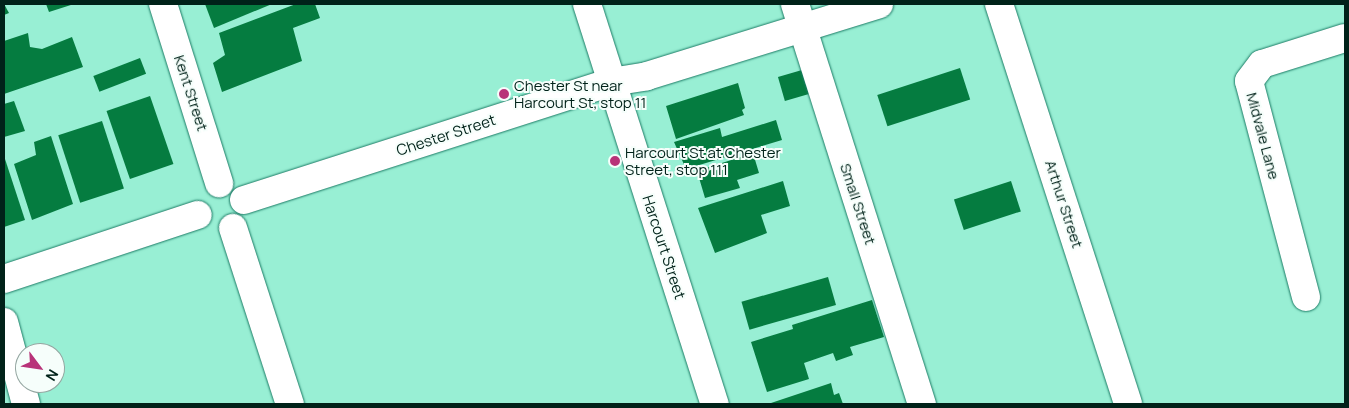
<!DOCTYPE html>
<html>
<head>
<meta charset="utf-8">
<style>
	body { margin:0 }
	#map { position:relative; width:1349px; height:408px; overflow:hidden; background:#98efd4; font-family:Manrope,sans-serif }
	div>[style] { position:absolute }
	.building>* { inset:0; background:#057c40; transform-origin:0 0 }
	.roads { filter:drop-shadow(0 0 1px #1c7b65) drop-shadow(0 0 1px #1c7b65) }
	.minor>* { height:28px; margin:-14px; padding:0 14px; transform-origin:14px; border-radius:14px; background:#fff }
	.dots>* { width:14px; height:14px; translate:-50% -50%; box-sizing:border-box; border:2px solid #f6fefb; border-radius:50% }
	span { translate:-50% -50%; white-space:nowrap; text-align:center; line-height:1.15; -webkit-text-stroke:4px #f6fefb; paint-order:stroke }
	.poi-label { font-size:15px; color:#002219 }
	.left { translate:0 -50%; text-align:left }
	.street-label { font-size:15px; color:#002219 }
	.frame { position:absolute; inset:0; border:5px solid #002219; pointer-events:none }
	.north { position:absolute; left:15px; top:343px; width:50px; height:50px; box-sizing:border-box; background:#f6fefb; border:1px solid #94a6a1; border-radius:50%; rotate:121deg; font-size:14px; font-weight:700; line-height:20px; text-align:center; color:#002219 }
	.north::after { content:''; display:block; margin:auto; width:18px; height:22px; background:#b83379; clip-path:polygon(50% 0,100% 100%,50% 72%,0 100%) }
</style>
</head>
<body>
<div id="map">
	<div class="building">
		<i style="clip-path:polygon(4px 4px,9px 13px,4px 15px)"></i>
		<i style="clip-path:polygon(46px 4px,74px 4px,49px 12px)"></i>
		<i style="clip-path:polygon(205px 4px,272px 4px,214px 28px)"></i>
		<i style="clip-path:polygon(296px 4px,315px 4px,320px 18px,293px 28px,302px 61px,222px 92px,213px 63px,225px 55px,219px 33px)"></i>
		<i style="clip-path:polygon(28px 33px,30px 47px,42px 49px,72px 37px,83px 67px,4px 94px,4px 41px)"></i>
		<i style="left:140px;top:58px;width:17px;height:50px;rotate:69deg"></i>
		<i style="left:960px;top:68px;width:33px;height:87px;rotate:72deg"></i>
		<i style="left:802px;top:70px;width:25px;height:25px;rotate:74deg"></i>
		<i style="clip-path:polygon(738px 83px,745px 108px,742px 110px,744px 115px,676px 139px,666px 106px)"></i>
		<i style="left:150px;top:96px;width:72px;height:46px;rotate:71deg"></i>
		<i style="clip-path:polygon(14px 101px,25px 131px,4px 137px,4px 104px)"></i>
		<i style="clip-path:polygon(776px 120px,782px 140px,686px 169px,674px 142px,720px 128px,722px 137px)"></i>
		<i style="left:102px;top:121px;width:71px;height:46px;rotate:72deg"></i>
		<i style="clip-path:polygon(51px 136px,73px 204px,32px 220px,14px 164px,36px 155px,34px 142px)"></i>
		<i style="clip-path:polygon(753px 153px,759px 173px,737px 180px,740px 188px,705px 198px,697px 171px)"></i>
		<i style="clip-path:polygon(4px 156px,25px 220px,4px 227px)"></i>
		<i style="clip-path:polygon(783px 181px,790px 206px,761px 215px,767px 233px,715px 253px,698px 208px)"></i>
		<i style="left:1011px;top:181px;width:32px;height:60px;rotate:72deg"></i>
		<i style="left:828px;top:277px;width:29px;height:90px;rotate:74deg"></i>
		<i style="clip-path:polygon(872px 300px,884px 337px,850px 347px,853px 355px,836px 361px,833px 353px,804px 363px,809px 379px,767px 392px,751px 342px,793px 329px,792px 325px)"></i>
		<i style="clip-path:polygon(831px 383px,834px 395px,839px 393px,843px 404px,768px 404px)"></i>
	</div>
	<div class="roads">
		<div class="minor">
			<i style="left:163px;top:4px;width:188px;rotate:72.6deg"></i>
			<i style="left:587px;top:4px;width:420px;rotate:72.3deg"></i>
			<i style="left:795px;top:4px;width:420px;rotate:72.4deg"></i>
			<i style="left:999px;top:4px;width:420px;rotate:72.1deg"></i>
			<i style="left:244px;top:200px;width:386px;rotate:-17.8deg"></i>
			<i style="left:611px;top:82px;width:36px;rotate:-9deg"></i>
			<i style="left:647px;top:76px;width:243px;rotate:-17.2deg"></i>
			<i style="left:233px;top:228px;width:185px;rotate:72.1deg"></i>
			<i style="left:4px;top:279px;width:204px;rotate:-18.3deg"></i>
			<i style="left:1306px;top:297px;width:223px;rotate:-104.8deg"></i>
			<i style="left:1249px;top:81px;width:21px;rotate:-53deg"></i>
			<i style="left:1262px;top:64px;width:87px;rotate:-17.4deg"></i>
			<i style="left:4px;top:322px;width:85px;rotate:75deg"></i>
		</div>
	</div>
	<div class="dots">
		<i style="left:504px;top:94px;background:#b83379"></i>
		<i style="left:615px;top:161px;background:#b83379"></i>
	</div>
	<div class="poi-label">
		<span class="left" style="left:514px;top:94px">Chester St near<br>Harcourt St, stop 11</span>
		<span class="left" style="left:625px;top:161px">Harcourt St at Chester<br>Street, stop 111</span>
	</div>
	<div class="street-label">
		<span style="left:191px;top:93px;rotate:72deg">Kent Street</span>
		<span style="left:446px;top:135px;rotate:-18deg">Chester Street</span>
		<span style="left:1263px;top:136px;rotate:75deg">Midvale Lane</span>
		<span style="left:858px;top:204px;rotate:72deg">Small Street</span>
		<span style="left:1064px;top:204px;rotate:72deg">Arthur Street</span>
		<span style="left:664px;top:247px;rotate:72deg">Harcourt Street</span>
	</div>
	<div class="frame"></div>
	<div class="north">N</div>
</div>
</body>
</html>
